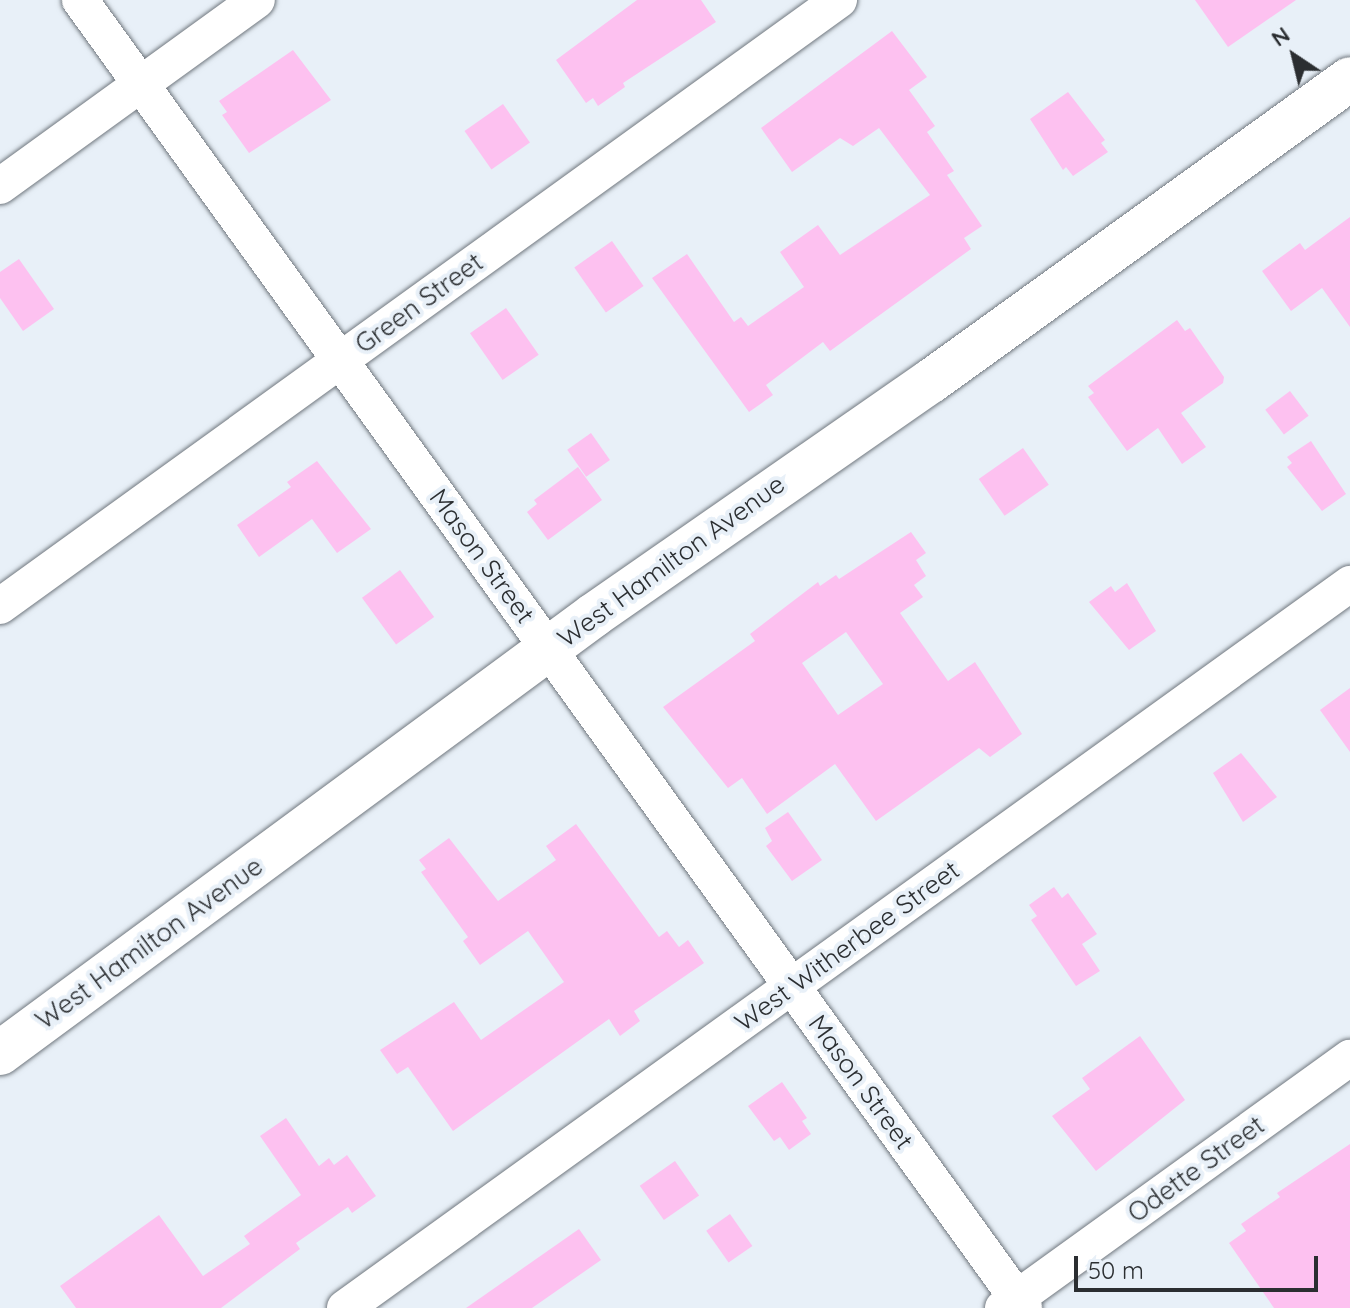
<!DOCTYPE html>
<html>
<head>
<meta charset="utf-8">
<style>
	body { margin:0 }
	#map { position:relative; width:1350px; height:1308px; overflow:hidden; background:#e8f0f8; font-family:Quicksand,sans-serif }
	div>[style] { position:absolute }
	.building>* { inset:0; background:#fdc1f0; transform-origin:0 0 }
	.roads { filter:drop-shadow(0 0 2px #71787f) drop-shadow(0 0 2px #71787f) }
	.minor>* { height:36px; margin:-18px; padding:0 18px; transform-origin:18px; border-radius:18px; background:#fff }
	.tertiary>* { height:44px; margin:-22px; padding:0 22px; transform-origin:22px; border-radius:22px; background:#fff }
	span { translate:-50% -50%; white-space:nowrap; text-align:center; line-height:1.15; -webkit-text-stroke:8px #e8f0f8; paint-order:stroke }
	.street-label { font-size:26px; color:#2b2e31 }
	.north { position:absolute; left:1254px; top:16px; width:80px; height:80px; -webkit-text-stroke:6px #e8f0f8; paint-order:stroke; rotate:325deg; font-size:22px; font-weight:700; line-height:32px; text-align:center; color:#2b2e31 }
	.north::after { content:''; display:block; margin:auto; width:28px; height:36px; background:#2b2e31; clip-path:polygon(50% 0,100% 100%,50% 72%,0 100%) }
	.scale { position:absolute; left:1074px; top:1256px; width:244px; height:36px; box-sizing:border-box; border:4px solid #2b2e31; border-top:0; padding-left:10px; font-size:24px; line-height:28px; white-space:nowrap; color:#2b2e31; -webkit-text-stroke:6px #e8f0f8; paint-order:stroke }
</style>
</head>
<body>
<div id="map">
	<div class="building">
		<i style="clip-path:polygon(637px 0,701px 0,716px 22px,623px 83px,625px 87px,598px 106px,593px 98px,586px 103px,556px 60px)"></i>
		<i style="clip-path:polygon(1195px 0,1296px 0,1228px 47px)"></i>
		<i style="clip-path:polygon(892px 31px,927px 77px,909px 90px,935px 126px,927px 132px,954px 171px,947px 175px,982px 226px,964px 238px,971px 249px,830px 351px,823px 342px,766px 385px,773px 395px,749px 412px,652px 278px,687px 254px,734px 322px,741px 317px,748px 326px,804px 287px,780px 252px,818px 225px,840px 255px,930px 195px,879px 128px,853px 146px,840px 138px,792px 172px,761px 128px)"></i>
		<i style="clip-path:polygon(293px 50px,331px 100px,249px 153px,222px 115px,227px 112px,219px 101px)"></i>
		<i style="clip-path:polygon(1068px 92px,1105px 140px,1101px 143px,1108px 152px,1073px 176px,1066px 167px,1063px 170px,1030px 119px)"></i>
		<i style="left:503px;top:104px;width:47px;height:47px;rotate:55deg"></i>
		<i style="clip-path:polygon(1350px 217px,1350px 327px,1322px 288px,1291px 311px,1262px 271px,1300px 243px,1305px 250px)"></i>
		<i style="left:612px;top:241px;width:55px;height:46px;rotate:55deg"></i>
		<i style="clip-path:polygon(19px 259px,54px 309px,23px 331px,0 298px,0 272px)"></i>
		<i style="left:506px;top:308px;width:57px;height:44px;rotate:55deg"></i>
		<i style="clip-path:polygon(1177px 320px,1185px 331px,1190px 328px,1224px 377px,1223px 383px,1181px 413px,1206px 447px,1182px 464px,1158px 428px,1127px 451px,1088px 397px,1094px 393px,1088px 386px)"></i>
		<i style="left:1290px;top:391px;width:31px;height:31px;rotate:53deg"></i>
		<i style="left:591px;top:433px;width:33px;height:29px;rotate:55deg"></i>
		<i style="clip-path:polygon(1311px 441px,1346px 494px,1322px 511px,1287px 467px,1292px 463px,1287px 457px)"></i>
		<i style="left:1023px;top:448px;width:45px;height:54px;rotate:55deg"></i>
		<i style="clip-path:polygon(317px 461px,371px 529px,337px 553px,312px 519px,259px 557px,237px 525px,291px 487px,287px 482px)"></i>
		<i style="clip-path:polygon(578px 467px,602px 500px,548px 540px,527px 512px,537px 504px,534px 500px)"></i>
		<i style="clip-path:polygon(evenodd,911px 532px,926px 553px,916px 560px,926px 576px,914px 585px,923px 597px,900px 613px,948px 681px,975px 662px,1022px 734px,990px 757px,979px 748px,876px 821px,835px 764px,767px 814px,742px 778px,728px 788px,663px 707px,755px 641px,750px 634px,818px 582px,820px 586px,836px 575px,839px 579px,911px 532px,846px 632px,883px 684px,838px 715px,802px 663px,846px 632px)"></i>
		<i style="left:400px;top:570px;width:58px;height:47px;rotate:54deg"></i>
		<i style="clip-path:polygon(1127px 583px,1156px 631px,1129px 650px,1089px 602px,1111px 586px,1115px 592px)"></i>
		<i style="clip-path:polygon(1350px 688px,1350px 752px,1320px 710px)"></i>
		<i style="clip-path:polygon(1241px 753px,1277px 797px,1243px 822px,1213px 773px)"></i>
		<i style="clip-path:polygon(788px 812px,822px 860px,792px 881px,766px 846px,772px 841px,765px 828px)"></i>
		<i style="clip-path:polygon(576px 824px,659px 937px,667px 931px,679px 947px,688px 940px,704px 963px,634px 1011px,640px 1021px,620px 1036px,609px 1019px,453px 1131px,408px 1067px,397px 1074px,380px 1050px,454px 1002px,481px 1040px,564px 982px,528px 931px,480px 965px,463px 941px,468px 937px,421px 872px,426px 869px,419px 860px,449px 838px,498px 901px,556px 860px,546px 846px)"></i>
		<i style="clip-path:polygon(1054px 887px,1062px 898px,1068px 893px,1097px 934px,1082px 944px,1100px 971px,1076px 986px,1031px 920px,1037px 916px,1029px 905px)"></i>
		<i style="clip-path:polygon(1140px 1036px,1185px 1100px,1096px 1171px,1052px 1116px,1090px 1089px,1082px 1078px)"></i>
		<i style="clip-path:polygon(782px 1082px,807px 1118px,802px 1121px,811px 1134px,789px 1150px,780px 1137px,774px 1141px,748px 1106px)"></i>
		<i style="clip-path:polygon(286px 1118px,319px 1166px,329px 1158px,334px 1165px,347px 1155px,376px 1196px,352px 1213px,348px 1207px,296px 1243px,300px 1249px,221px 1308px,76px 1308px,60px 1286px,159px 1215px,203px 1276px,250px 1244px,244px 1236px,301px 1195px,260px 1136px)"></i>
		<i style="clip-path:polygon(1350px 1144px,1350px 1308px,1274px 1308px,1229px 1243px,1246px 1231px,1241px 1224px,1280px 1197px,1277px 1193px)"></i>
		<i style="left:675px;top:1161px;width:42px;height:43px;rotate:55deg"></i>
		<i style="left:730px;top:1214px;width:39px;height:29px;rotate:55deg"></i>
		<i style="clip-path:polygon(579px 1229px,601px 1260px,532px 1308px,466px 1308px)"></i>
	</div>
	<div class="roads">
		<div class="minor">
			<i style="left:80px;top:0;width:1613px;rotate:54.18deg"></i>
			<i style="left:0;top:186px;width:317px;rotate:-35.9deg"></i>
			<i style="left:0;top:606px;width:1035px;rotate:-35.84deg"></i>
			<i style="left:345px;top:1308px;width:1239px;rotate:-35.77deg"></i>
			<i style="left:1003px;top:1308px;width:428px;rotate:-35.8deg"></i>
		</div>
		<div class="tertiary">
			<i style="left:0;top:1053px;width:738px;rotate:-36.4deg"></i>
			<i style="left:594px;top:615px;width:410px;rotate:-34.8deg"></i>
			<i style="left:931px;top:381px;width:516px;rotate:-35.78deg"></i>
		</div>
	</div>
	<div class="street-label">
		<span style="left:419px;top:303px;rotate:-36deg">Green Street</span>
		<span style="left:482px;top:556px;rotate:54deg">Mason Street</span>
		<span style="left:671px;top:561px;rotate:-36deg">West Hamilton Avenue</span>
		<span style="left:149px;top:943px;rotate:-36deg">West Hamilton Avenue</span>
		<span style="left:847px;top:946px;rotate:-36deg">West Witherbee Street</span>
		<span style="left:861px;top:1082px;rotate:54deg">Mason Street</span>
		<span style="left:1196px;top:1169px;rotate:-36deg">Odette Street</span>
	</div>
	<div class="north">N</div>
	<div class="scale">50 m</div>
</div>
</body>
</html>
